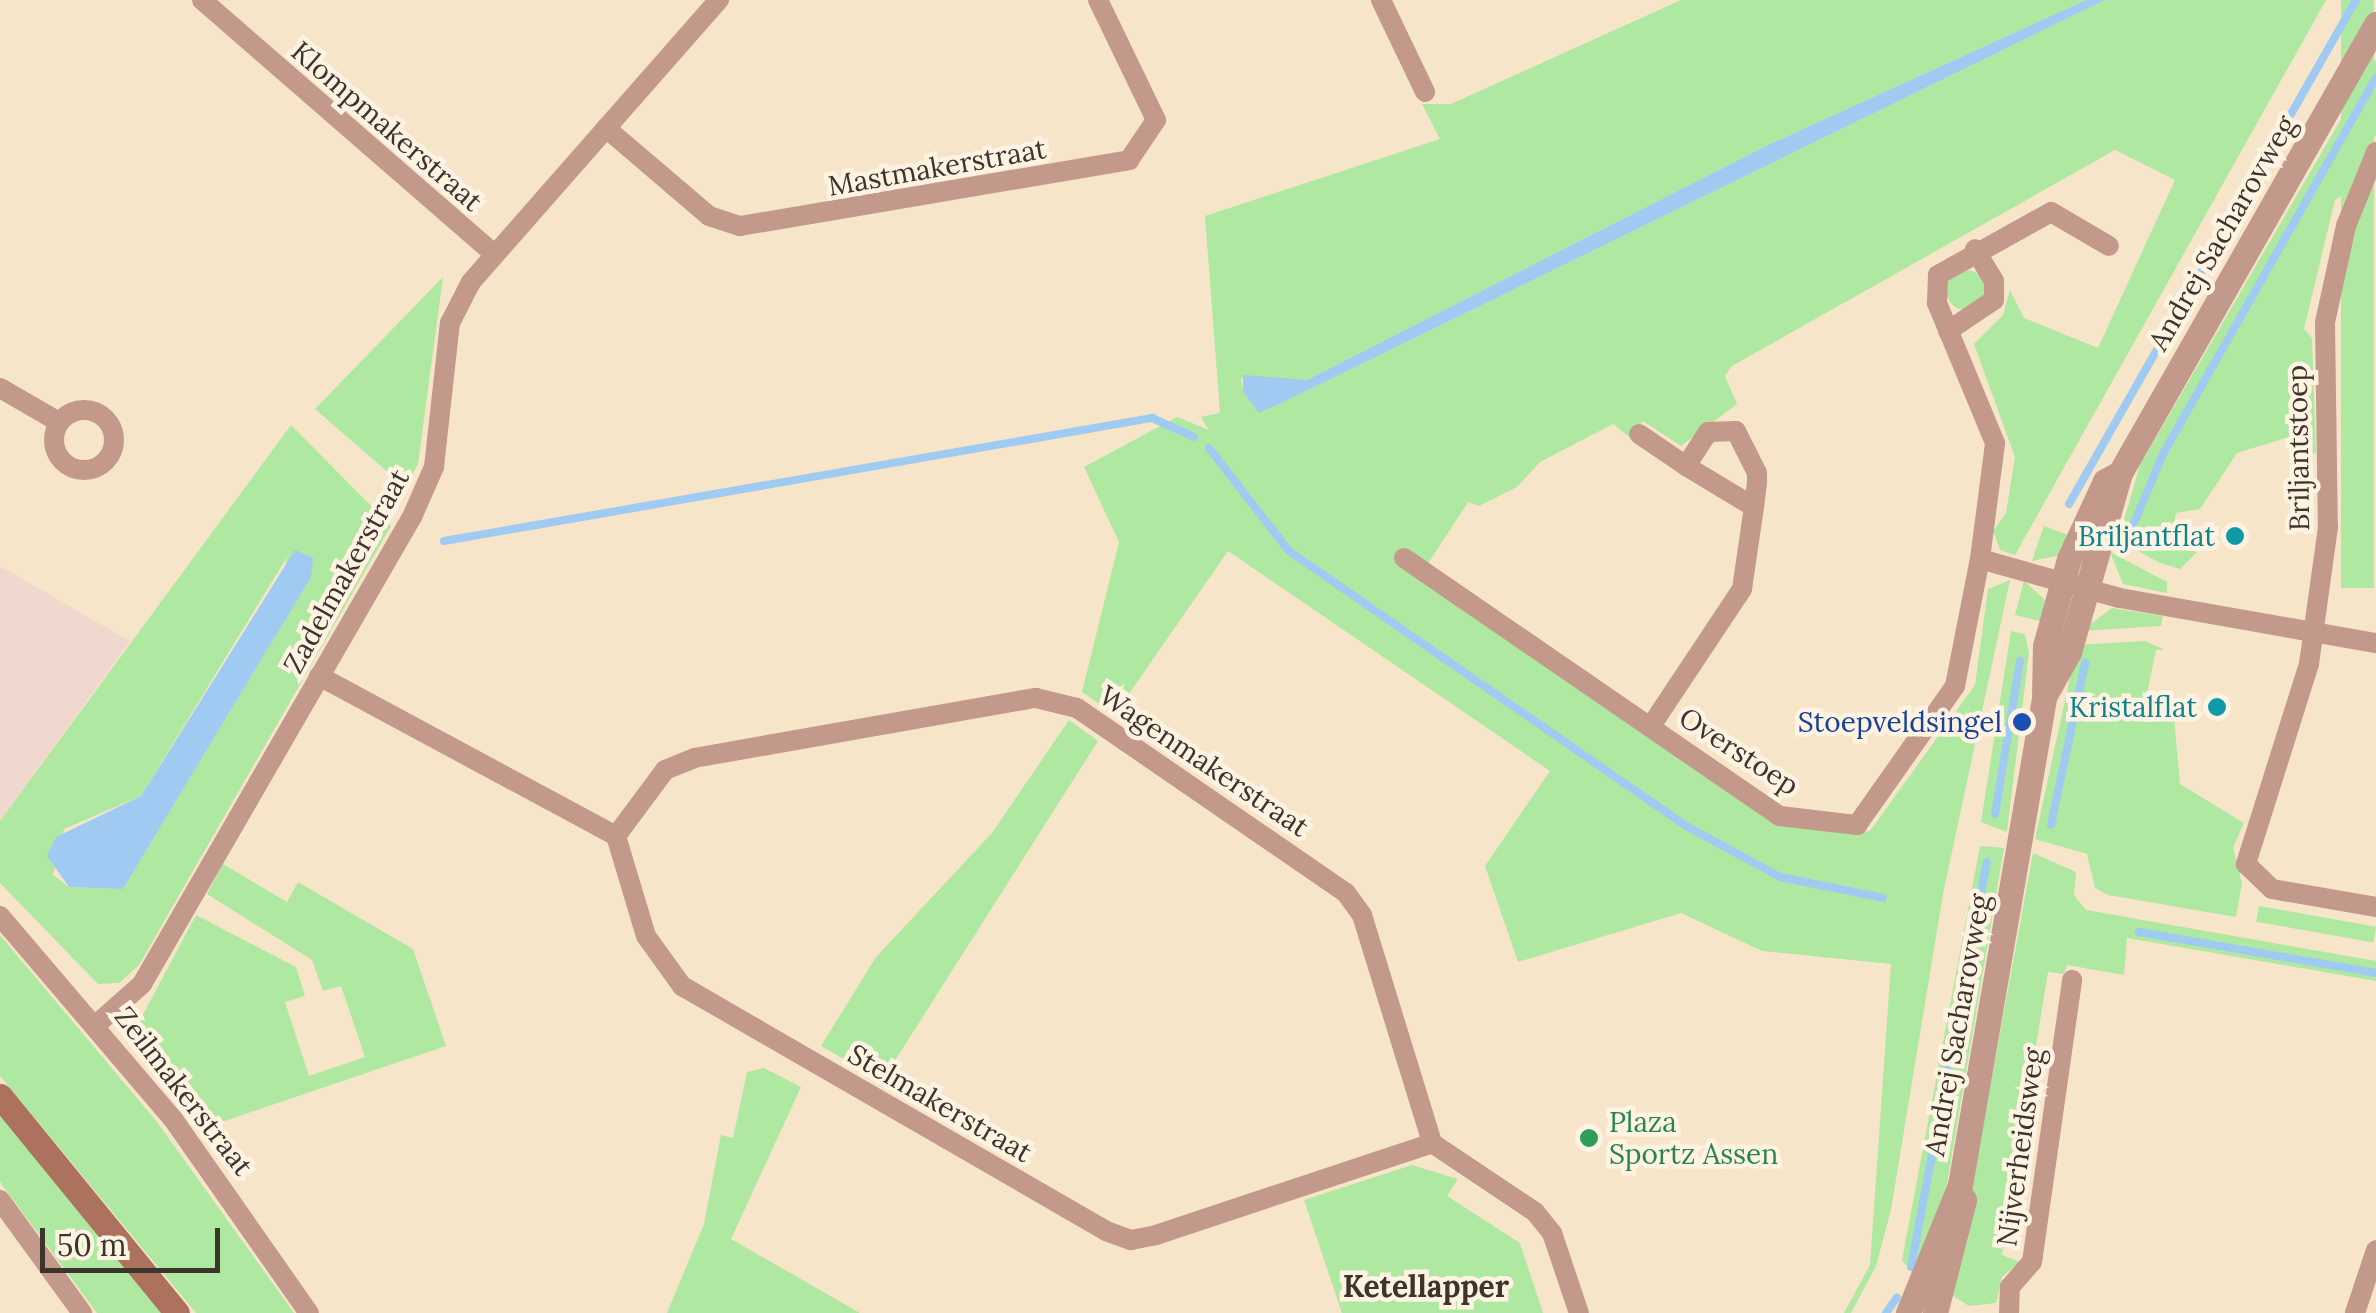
<!DOCTYPE html>
<html>
<head>
<meta charset="utf-8">
<style>
	body { margin:0 }
	#map { position:relative; width:2376px; height:1313px; overflow:hidden; background:#f7e5ca; font-family:Lora,serif }
	div>[style] { position:absolute }
	.commercial>* { inset:0; background:#f0d8cf }
	.green>* { inset:0; background:#afe8a1; transform-origin:0 0 }
	.round { border-radius:50% }
	.water>* { inset:0; background:#9fcaf1 }
	.stream>* { height:8px; margin:-4px; padding:0 4px; transform-origin:4px; border-radius:4px; background:#9fcaf1 }
	.minor>* { height:20px; margin:-10px; padding:0 10px; transform-origin:10px; border-radius:10px; background:#c2998a }
	.minor>.ring { margin:-10px; padding:0; box-sizing:content-box; background:none; border:20px solid #c2998a; border-radius:50% }
	.tertiary>* { height:25px; margin:-12.5px; padding:0 12.5px; transform-origin:12.5px; border-radius:12.5px; background:#c2998a }
	.secondary>* { height:25px; margin:-12.5px; padding:0 12.5px; transform-origin:12.5px; border-radius:12.5px; background:#ad725d }
	.dots>* { width:28px; height:28px; translate:-50% -50%; box-sizing:border-box; border:5px solid #fef3e3; border-radius:50% }
	span { translate:-50% -50%; white-space:nowrap; text-align:center; line-height:1.15; -webkit-text-stroke:9px #fef3e3; paint-order:stroke }
	.street-label { font-size:28px; color:#3c352b }
	.culture-label { font-size:28px; color:#0d838f }
	.right { translate:-100% -50%; text-align:right }
	.transit-label { font-size:28px; color:#164399 }
	.leisure-label { font-size:28px; color:#27864d }
	.left { translate:0 -50%; text-align:left }
	.neighbourhood-label { font-size:30px; color:#3c352b; font-weight:700 }
	.scale { position:absolute; left:40px; top:1228px; width:180px; height:45px; box-sizing:border-box; border:5px solid #3c352b; border-top:0; padding-left:12px; font-size:30px; line-height:35px; white-space:nowrap; color:#3c352b; -webkit-text-stroke:8px #fef3e3; paint-order:stroke }
</style>
</head>
<body>
<div id="map">
	<div class="commercial">
		<i style="clip-path:polygon(0 566px,130px 641px,0 821px)"></i>
	</div>
	<div class="green">
		<i style="clip-path:polygon(1681px 0,2086px 0,1768px 145px,1307px 380px,1241px 379px,1243px 391px,1261px 409px,1292px 398px,2105px 0,2326px 0,2015px 555px,2000px 550px,1993px 531px,2006px 513px,2015px 457px,1974px 344px,2003px 315px,2010px 290px,2024px 318px,2098px 348px,2175px 180px,2115px 150px,1732px 366px,1725px 376px,1737px 404px,1681px 446px,1643px 421px,1629px 437px,1613px 424px,1540px 462px,1517px 487px,1479px 506px,1468px 502px,1420px 576px,1766px 819px,1851px 834px,1870px 831px,1975px 685px,1988px 589px,2010px 580px,1943px 894px,1891px 1210px,1876px 1266px,1851px 1313px,1844px 1313px,1870px 1265px,1891px 964px,1762px 951px,1681px 913px,1518px 962px,1485px 866px,1550px 771px,1228px 551px,1115px 714px,1082px 692px,1119px 542px,1084px 467px,1177px 417px,1209px 430px,1201px 417px,1220px 413px,1205px 216px,1440px 139px,1422px 104px,1451px 104px)"></i>
		<i style="left:2341px;top:0;width:33px;height:588px"></i>
		<i style="clip-path:polygon(2376px 59px,2376px 134px,2350px 191px,2335px 200px,2304px 329px,2312px 338px,2316px 453px,2298px 456px,2295px 435px,2237px 453px,2200px 509px,2176px 513px,2170px 547px,2197px 552px,2180px 569px,2160px 563px,2118px 540px,2140px 465px)"></i>
		<i class="round" style="left:1946px;top:270px;width:40px;height:40px"></i>
		<i style="clip-path:polygon(443px 277px,418px 464px,405px 487px,315px 409px)"></i>
		<i style="clip-path:polygon(evenodd,291px 425px,391px 526px,139px 965px,119px 983px,98px 984px,0 883px,0 821px,291px 425px,287px 557px,274px 638px,123px 889px,69px 887px,53px 875px,64px 829px,141px 796px,287px 557px)"></i>
		<i style="clip-path:polygon(2044px 526px,2071px 536px,2060px 555px,2032px 561px)"></i>
		<i style="clip-path:polygon(2110px 552px,2167px 582px,2167px 593px,2123px 584px)"></i>
		<i style="clip-path:polygon(2024px 581px,2045px 600px,2043px 622px,2015px 615px)"></i>
		<i style="clip-path:polygon(2112px 608px,2163px 616px,2161px 626px,2081px 631px)"></i>
		<i style="clip-path:polygon(2011px 631px,2025px 634px,2029px 653px,2007px 832px,1981px 822px)"></i>
		<i style="clip-path:polygon(2145px 641px,2165px 650px,2156px 650px,2146px 698px,2173px 706px,2180px 784px,2244px 823px,2233px 848px,2242px 883px,2236px 917px,2108px 895px,2095px 888px,2087px 854px,2035px 839px,2077px 645px)"></i>
		<i style="clip-path:polygon(1069px 720px,1098px 741px,882px 1081px,821px 1046px,876px 957px,992px 833px)"></i>
		<i style="clip-path:polygon(1980px 846px,2004px 848px,1947px 1184px,1917px 1279px,1902px 1260px)"></i>
		<i style="clip-path:polygon(2033px 853px,2076px 872px,2074px 895px,2086px 910px,2376px 961px,2376px 981px,2127px 938px,2124px 975px,2067px 965px,2064px 974px,2048px 972px,2002px 1255px,2020px 1262px,2002px 1277px,1996px 1303px,1969px 1306px,1952px 1295px)"></i>
		<i style="clip-path:polygon(223px 864px,287px 902px,298px 882px,413px 949px,446px 1046px,198px 1130px,129px 1041px,196px 915px,296px 967px,305px 996px,285px 1002px,309px 1076px,365px 1057px,341px 986px,323px 991px,312px 960px,207px 894px)"></i>
		<i style="left:2259px;top:906px;width:119px;height:16px;rotate:10deg"></i>
		<i style="clip-path:polygon(0 935px,157px 1122px,294px 1313px,196px 1313px,0 1076px)"></i>
		<i style="clip-path:polygon(764px 1068px,801px 1087px,731px 1239px,860px 1313px,667px 1313px,704px 1224px,721px 1135px,733px 1138px,747px 1072px)"></i>
		<i style="clip-path:polygon(0 1114px,162px 1313px,97px 1313px,0 1182px)"></i>
		<i style="clip-path:polygon(1412px 1165px,1458px 1179px,1447px 1196px,1520px 1243px,1543px 1313px,1342px 1313px,1304px 1200px)"></i>
	</div>
	<div class="water">
		<i style="clip-path:polygon(2086px 0,2105px 0,1292px 398px,1259px 413px,1243px 391px,1243px 375px,1307px 380px,1768px 145px)"></i>
		<i style="clip-path:polygon(295px 550px,313px 558px,311px 577px,123px 889px,69px 887px,47px 856px,56px 837px,141px 796px)"></i>
	</div>
	<div class="stream">
		<i style="left:1209px;top:448px;width:130px;rotate:52.2deg"></i>
		<i style="left:1289px;top:551px;width:485px;rotate:34.7deg"></i>
		<i style="left:1688px;top:827px;width:105px;rotate:28.5deg"></i>
		<i style="left:1780px;top:877px;width:105px;rotate:11.5deg"></i>
		<i style="left:2069px;top:504px;width:580px;rotate:-60.34deg"></i>
		<i style="left:2132px;top:528px;width:80px;rotate:-67.3deg"></i>
		<i style="left:2163px;top:454px;width:432px;rotate:-60.5deg"></i>
		<i style="left:444px;top:541px;width:719px;rotate:-9.86deg"></i>
		<i style="left:1152px;top:418px;width:46px;rotate:24.3deg"></i>
		<i style="left:1995px;top:814px;width:155px;rotate:-80.7deg"></i>
		<i style="left:2051px;top:825px;width:166px;rotate:-78.1deg"></i>
		<i style="left:2139px;top:932px;width:241px;rotate:9.8deg"></i>
		<i style="left:1911px;top:1267px;width:412px;rotate:-79.4deg"></i>
		<i style="left:1886px;top:1313px;width:19px;rotate:-55deg"></i>
	</div>
	<div class="minor">
		<i style="left:202px;top:0;width:384px;rotate:41deg"></i>
		<i style="left:1381px;top:0;width:102px;rotate:64.4deg"></i>
		<i style="left:606px;top:128px;width:135px;rotate:40.5deg"></i>
		<i style="left:709px;top:216px;width:33px;rotate:18deg"></i>
		<i style="left:740px;top:226px;width:395px;rotate:-9.6deg"></i>
		<i style="left:1129px;top:160px;width:48px;rotate:-56deg"></i>
		<i style="left:1156px;top:120px;width:133px;rotate:-115.8deg"></i>
		<i style="left:2376px;top:152px;width:80px;rotate:112.1deg"></i>
		<i style="left:2346px;top:226px;width:98px;rotate:102.3deg"></i>
		<i style="left:2325px;top:322px;width:205px;rotate:89.2deg"></i>
		<i style="left:2328px;top:527px;width:138px;rotate:97.9deg"></i>
		<i style="left:2309px;top:664px;width:210px;rotate:107.5deg"></i>
		<i style="left:2246px;top:864px;width:36px;rotate:44deg"></i>
		<i style="left:2272px;top:889px;width:106px;rotate:9.8deg"></i>
		<i style="left:1948px;top:331px;width:55px;rotate:-34deg"></i>
		<i style="left:1994px;top:300px;width:19px;rotate:-90deg"></i>
		<i style="left:1994px;top:281px;width:37px;rotate:-121deg"></i>
		<i style="left:0;top:388px;width:68px;rotate:30deg"></i>
		<i class="ring" style="left:54px;top:410px;width:40px;height:40px"></i>
		<i style="left:1639px;top:434px;width:57px;rotate:34.2deg"></i>
		<i style="left:1404px;top:558px;width:456px;rotate:34.5deg"></i>
		<i style="left:1780px;top:816px;width:78px;rotate:6.7deg"></i>
		<i style="left:1857px;top:825px;width:170px;rotate:-54.8deg"></i>
		<i style="left:1955px;top:686px;width:129px;rotate:-78.9deg"></i>
		<i style="left:1980px;top:559px;width:117px;rotate:-82.6deg"></i>
		<i style="left:1995px;top:443px;width:152px;rotate:-112.5deg"></i>
		<i style="left:1937px;top:303px;width:28px;rotate:-88deg"></i>
		<i style="left:1938px;top:275px;width:129px;rotate:-29.1deg"></i>
		<i style="left:2051px;top:212px;width:67px;rotate:30.4deg"></i>
		<i style="left:1980px;top:559px;width:145px;rotate:15.6deg"></i>
		<i style="left:2120px;top:598px;width:260px;rotate:10deg"></i>
		<i style="left:319px;top:676px;width:337px;rotate:28.3deg"></i>
		<i style="left:616px;top:836px;width:104px;rotate:73.3deg"></i>
		<i style="left:646px;top:936px;width:62px;rotate:54.2deg"></i>
		<i style="left:682px;top:986px;width:490px;rotate:30deg"></i>
		<i style="left:1106px;top:1231px;width:27px;rotate:20deg"></i>
		<i style="left:1131px;top:1240px;width:25px;rotate:-11deg"></i>
		<i style="left:1156px;top:1235px;width:291px;rotate:-18.4deg"></i>
		<i style="left:1432px;top:1143px;width:124px;rotate:33.8deg"></i>
		<i style="left:1535px;top:1212px;width:27px;rotate:51deg"></i>
		<i style="left:1552px;top:1233px;width:84px;rotate:71.4deg"></i>
		<i style="left:1651px;top:726px;width:164px;rotate:-56.4deg"></i>
		<i style="left:1742px;top:589px;width:83px;rotate:-81.7deg"></i>
		<i style="left:1754px;top:507px;width:26px;rotate:-83deg"></i>
		<i style="left:1757px;top:481px;width:8px;rotate:-90deg"></i>
		<i style="left:1757px;top:473px;width:47px;rotate:-116.6deg"></i>
		<i style="left:1736px;top:431px;width:28px;rotate:178deg"></i>
		<i style="left:1708px;top:432px;width:40px;rotate:122.9deg"></i>
		<i style="left:1686px;top:466px;width:79px;rotate:31.1deg"></i>
		<i style="left:616px;top:836px;width:82px;rotate:-53.4deg"></i>
		<i style="left:665px;top:770px;width:31px;rotate:-22deg"></i>
		<i style="left:694px;top:758px;width:347px;rotate:-10deg"></i>
		<i style="left:1036px;top:698px;width:42px;rotate:13.7deg"></i>
		<i style="left:1077px;top:708px;width:326px;rotate:34.5deg"></i>
		<i style="left:1346px;top:893px;width:27px;rotate:54deg"></i>
		<i style="left:1362px;top:915px;width:239px;rotate:72.9deg"></i>
		<i style="left:0;top:916px;width:267px;rotate:49.6deg"></i>
		<i style="left:173px;top:1119px;width:237px;rotate:55deg"></i>
		<i style="left:97px;top:1024px;width:60px;rotate:-41.6deg"></i>
		<i style="left:142px;top:984px;width:539px;rotate:-59.97deg"></i>
		<i style="left:412px;top:517px;width:55px;rotate:-66.3deg"></i>
		<i style="left:434px;top:467px;width:145px;rotate:-83.7deg"></i>
		<i style="left:450px;top:323px;width:46px;rotate:-62.9deg"></i>
		<i style="left:471px;top:282px;width:376px;rotate:-48.7deg"></i>
		<i style="left:0;top:1200px;width:140px;rotate:54deg"></i>
		<i style="left:2009px;top:1313px;width:26px;rotate:-88deg"></i>
		<i style="left:2010px;top:1287px;width:33px;rotate:-49deg"></i>
		<i style="left:2032px;top:1262px;width:285px;rotate:-81.9deg"></i>
		<i style="left:2355px;top:1313px;width:66px;rotate:-71.6deg"></i>
	</div>
	<div class="tertiary">
		<i style="left:2044px;top:697px;width:51px;rotate:-60.9deg"></i>
		<i style="left:2069px;top:652px;width:186px;rotate:-74.1deg"></i>
		<i style="left:1908px;top:1313px;width:138px;rotate:-67.9deg"></i>
		<i style="left:1960px;top:1185px;width:495px;rotate:-80.2deg"></i>
		<i style="left:2044px;top:697px;width:51px;rotate:-88.9deg"></i>
		<i style="left:2045px;top:646px;width:90px;rotate:-74.6deg"></i>
		<i style="left:2069px;top:559px;width:86px;rotate:-65.2deg"></i>
		<i style="left:2105px;top:481px;width:17px;rotate:-28deg"></i>
		<i style="left:2120px;top:473px;width:517px;rotate:-60.31deg"></i>
		<i style="left:1935px;top:1313px;width:117px;rotate:-75.6deg"></i>
	</div>
	<div class="secondary">
		<i style="left:0;top:1096px;width:280px;rotate:50.8deg"></i>
	</div>
	<div class="dots">
		<i style="left:2235px;top:536px;background:#0f9aa8"></i>
		<i style="left:2217px;top:707px;background:#0f9aa8"></i>
		<i style="left:2022px;top:722px;background:#1a4fb4"></i>
		<i style="left:1589px;top:1138px;background:#2e9e5b"></i>
	</div>
	<div class="street-label">
		<span style="left:387px;top:126px;rotate:41deg">Klompmakerstraat</span>
		<span style="left:937px;top:167px;rotate:-10deg">Mastmakerstraat</span>
		<span style="left:2222px;top:233px;rotate:-60deg">Andrej Sacharovweg</span>
		<span style="left:2298px;top:448px;rotate:-91deg">Briljantstoep</span>
		<span style="left:346px;top:571px;rotate:-61deg">Zadelmakerstraat</span>
		<span style="left:1739px;top:751px;rotate:33deg">Overstoep</span>
		<span style="left:1204px;top:761px;rotate:34deg">Wagenmakerstraat</span>
		<span style="left:1957px;top:1025px;rotate:-80deg">Andrej Sacharovweg</span>
		<span style="left:184px;top:1091px;rotate:52deg">Zeilmakerstraat</span>
		<span style="left:940px;top:1103px;rotate:30deg">Stelmakerstraat</span>
		<span style="left:2020px;top:1147px;rotate:-82deg">Nijverheidsweg</span>
	</div>
	<div class="culture-label">
		<span class="right" style="left:2215px;top:536px">Briljantflat</span>
		<span class="right" style="left:2197px;top:707px">Kristalflat</span>
	</div>
	<div class="transit-label">
		<span class="right" style="left:2002px;top:722px">Stoepveldsingel</span>
	</div>
	<div class="leisure-label">
		<span class="left" style="left:1609px;top:1138px">Plaza<br>Sportz Assen</span>
	</div>
	<div class="neighbourhood-label">
		<span style="left:1426px;top:1286px">Ketellapper</span>
	</div>
	<div class="scale">50 m</div>
</div>
</body>
</html>
